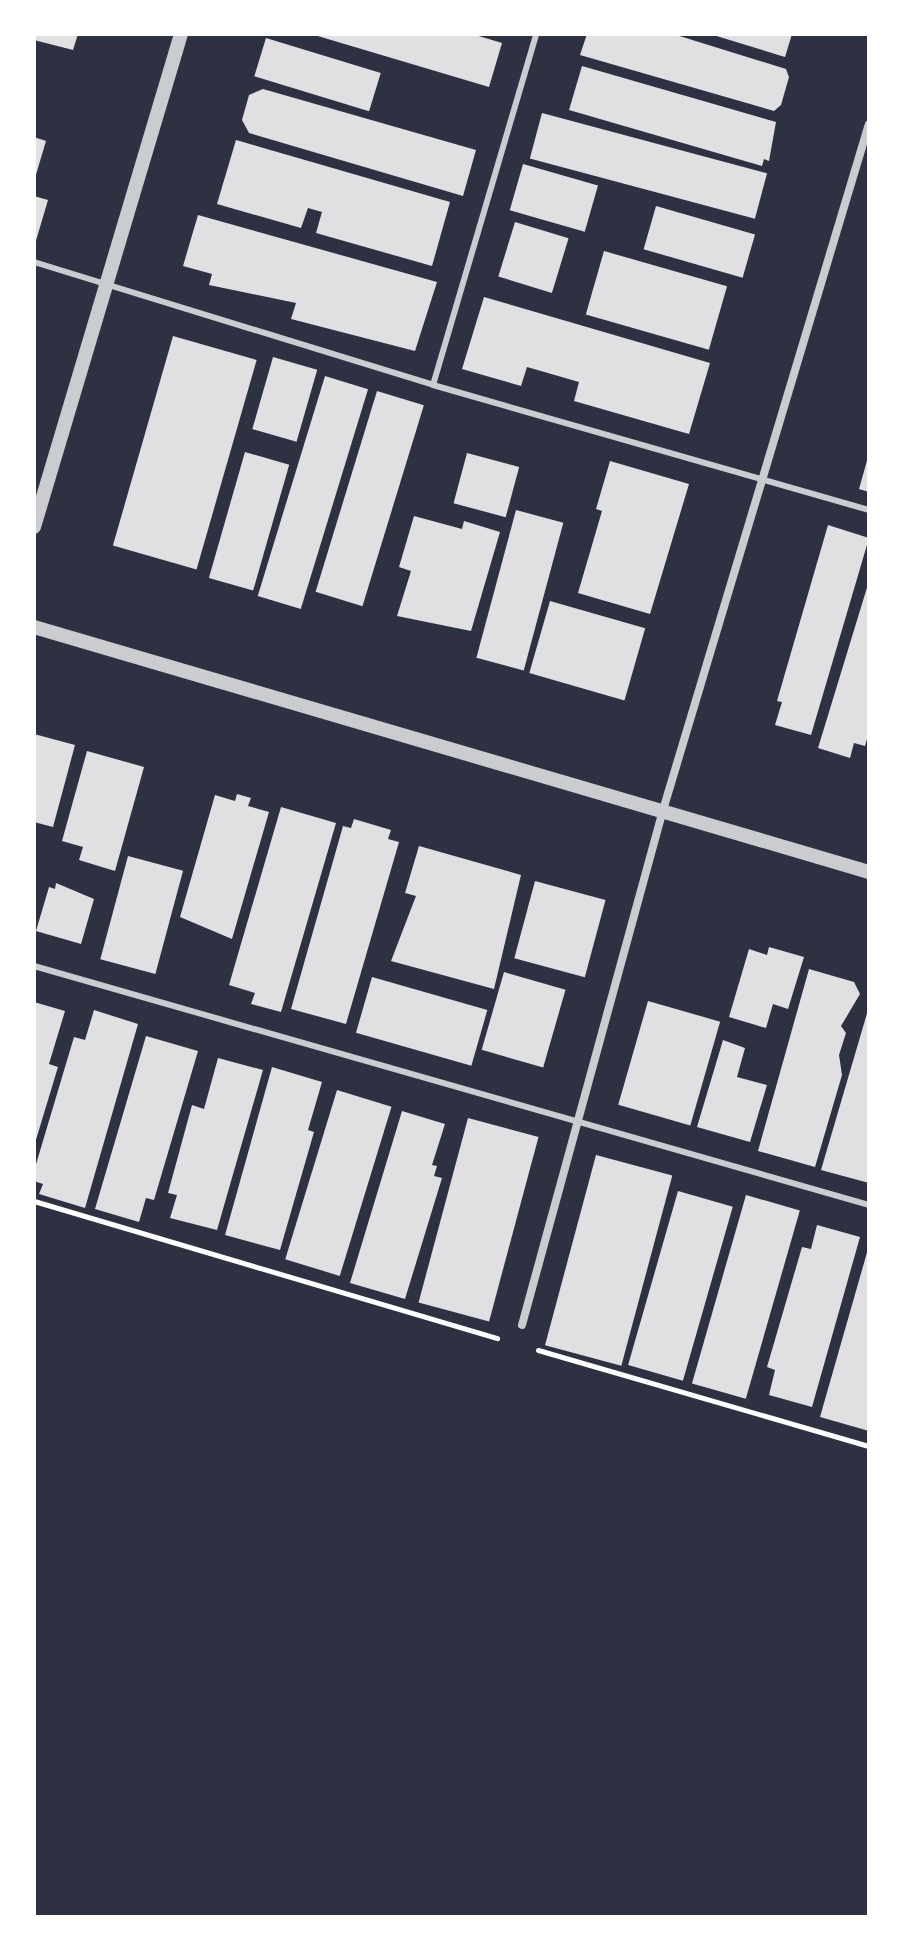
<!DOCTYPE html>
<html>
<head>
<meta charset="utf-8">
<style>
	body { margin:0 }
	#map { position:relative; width:903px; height:1951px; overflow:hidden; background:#2d3142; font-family:"Titillium Web",sans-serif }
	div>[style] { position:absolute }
	.building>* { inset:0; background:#e0e0e3; transform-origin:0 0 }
	.path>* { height:5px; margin:-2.5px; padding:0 2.5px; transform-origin:2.5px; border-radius:2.5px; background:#fff }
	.service>* { height:6px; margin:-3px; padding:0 3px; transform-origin:3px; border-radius:3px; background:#caccd0 }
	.minor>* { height:8px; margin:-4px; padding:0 4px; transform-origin:4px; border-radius:4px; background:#caccd0 }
	.tertiary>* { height:14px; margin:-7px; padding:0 7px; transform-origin:7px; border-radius:7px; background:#caccd0 }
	span { translate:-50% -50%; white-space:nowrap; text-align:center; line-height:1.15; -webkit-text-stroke:8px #fff; paint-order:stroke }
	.frame { position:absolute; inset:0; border:36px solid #fff; pointer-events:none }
</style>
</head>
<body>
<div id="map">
	<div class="building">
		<i style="clip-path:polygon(34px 34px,78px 34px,73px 50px,34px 40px)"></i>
		<i style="clip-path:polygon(311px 34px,472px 34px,502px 43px,489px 87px)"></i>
		<i style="clip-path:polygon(587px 34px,673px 34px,786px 69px,789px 77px,781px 105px,774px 111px,580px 55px)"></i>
		<i style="clip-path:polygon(710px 34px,792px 34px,785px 57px)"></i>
		<i style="left:266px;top:38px;width:120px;height:40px;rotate:17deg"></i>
		<i style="clip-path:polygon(582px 66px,776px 122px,769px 161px,764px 159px,762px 166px,569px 110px)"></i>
		<i style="clip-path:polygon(263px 89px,476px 150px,463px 196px,249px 133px,242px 120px,249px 95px)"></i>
		<i style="left:542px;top:113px;width:233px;height:47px;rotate:15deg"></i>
		<i style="clip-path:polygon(34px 137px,46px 141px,35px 178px,34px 178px)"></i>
		<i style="clip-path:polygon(236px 140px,450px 202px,432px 266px,316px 233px,322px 212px,308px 208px,301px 228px,217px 204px)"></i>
		<i style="left:523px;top:164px;width:78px;height:48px;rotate:16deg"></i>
		<i style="clip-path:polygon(34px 196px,48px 200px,35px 244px,34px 244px)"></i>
		<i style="left:656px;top:206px;width:103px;height:45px;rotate:16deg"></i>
		<i style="clip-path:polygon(198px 215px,437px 282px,415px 351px,291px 319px,296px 303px,209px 285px,212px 274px,183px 266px)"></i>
		<i style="left:515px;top:222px;width:56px;height:57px;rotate:17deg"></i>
		<i style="left:604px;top:251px;width:128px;height:66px;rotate:16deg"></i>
		<i style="clip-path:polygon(484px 297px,710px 363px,689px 434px,574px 401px,579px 382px,527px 367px,521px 386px,462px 369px)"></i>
		<i style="left:173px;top:336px;width:87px;height:218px;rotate:16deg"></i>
		<i style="left:273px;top:357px;width:46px;height:75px;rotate:16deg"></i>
		<i style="left:325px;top:376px;width:45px;height:230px;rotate:17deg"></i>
		<i style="left:377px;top:391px;width:49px;height:210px;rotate:17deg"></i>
		<i style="left:245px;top:452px;width:46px;height:131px;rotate:16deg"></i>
		<i style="left:467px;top:453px;width:54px;height:52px;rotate:15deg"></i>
		<i style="clip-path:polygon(868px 457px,869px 457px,869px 492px,859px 489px)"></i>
		<i style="clip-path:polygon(610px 461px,689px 484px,650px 614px,578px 593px,602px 511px,596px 509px)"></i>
		<i style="left:516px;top:510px;width:49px;height:153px;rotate:15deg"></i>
		<i style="clip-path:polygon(414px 516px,462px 529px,464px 521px,500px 532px,471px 631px,397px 616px,411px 571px,399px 567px)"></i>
		<i style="clip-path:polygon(828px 525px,869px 538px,811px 735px,775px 725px,782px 702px,777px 701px)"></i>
		<i style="clip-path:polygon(869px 581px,869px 732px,865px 746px,854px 743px,850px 758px,818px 748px)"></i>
		<i style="left:550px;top:601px;width:99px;height:75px;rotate:16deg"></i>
		<i style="clip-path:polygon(34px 734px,75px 745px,53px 827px,34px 822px)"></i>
		<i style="clip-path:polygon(87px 751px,144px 767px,115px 871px,79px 860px,83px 847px,62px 841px)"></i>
		<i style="clip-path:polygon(237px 794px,251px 798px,248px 806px,269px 812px,232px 939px,180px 917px,215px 795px,235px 801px)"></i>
		<i style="clip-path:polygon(281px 807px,336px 823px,281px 1012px,251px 1004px,255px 993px,229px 985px)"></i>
		<i style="clip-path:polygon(354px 819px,391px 830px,388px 839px,399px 842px,346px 1024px,291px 1009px,343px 826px,351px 828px)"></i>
		<i style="clip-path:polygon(419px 846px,521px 875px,494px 989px,391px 961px,416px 896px,405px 893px)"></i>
		<i style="left:128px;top:856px;width:57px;height:107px;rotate:15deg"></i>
		<i style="left:535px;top:881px;width:73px;height:80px;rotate:15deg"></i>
		<i style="clip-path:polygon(56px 883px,94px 899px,81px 944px,36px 931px,49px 887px,55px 889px)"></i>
		<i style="clip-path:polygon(769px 947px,804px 957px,788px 1009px,773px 1004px,766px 1028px,729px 1017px,749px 949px,767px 955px)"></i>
		<i style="clip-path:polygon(809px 969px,854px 982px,860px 994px,841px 1026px,846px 1033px,839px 1055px,842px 1075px,815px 1167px,758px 1151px)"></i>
		<i style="left:504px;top:972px;width:64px;height:81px;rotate:16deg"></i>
		<i style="left:372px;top:977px;width:120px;height:58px;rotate:16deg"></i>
		<i style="left:648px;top:1001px;width:75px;height:108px;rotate:16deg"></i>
		<i style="clip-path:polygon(34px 1002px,65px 1011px,49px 1064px,58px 1067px,35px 1143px)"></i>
		<i style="clip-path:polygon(94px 1010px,138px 1024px,85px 1208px,39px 1194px,43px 1184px,34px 1181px,34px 1171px,74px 1037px,85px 1040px)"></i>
		<i style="clip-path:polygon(868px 1010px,869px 1010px,869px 1183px,821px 1170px)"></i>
		<i style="clip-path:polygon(146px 1036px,198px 1051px,154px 1200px,146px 1198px,139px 1222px,95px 1209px)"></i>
		<i style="clip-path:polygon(723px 1040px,745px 1048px,737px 1077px,767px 1085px,750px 1142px,697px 1127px)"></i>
		<i style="clip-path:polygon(218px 1058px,263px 1070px,217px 1230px,170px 1218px,177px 1195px,168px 1193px,192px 1105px,204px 1109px)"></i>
		<i style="clip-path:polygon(272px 1067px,322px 1082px,308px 1130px,314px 1132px,280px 1250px,225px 1235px)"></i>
		<i style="left:337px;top:1090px;width:57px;height:177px;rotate:17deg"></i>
		<i style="clip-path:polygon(402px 1111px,445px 1124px,432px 1165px,437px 1166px,434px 1176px,442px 1178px,405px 1299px,350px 1283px)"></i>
		<i style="left:468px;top:1118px;width:73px;height:191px;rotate:15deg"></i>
		<i style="left:596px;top:1155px;width:79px;height:197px;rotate:15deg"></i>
		<i style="left:678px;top:1191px;width:57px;height:181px;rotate:16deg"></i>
		<i style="left:746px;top:1195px;width:56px;height:196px;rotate:16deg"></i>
		<i style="clip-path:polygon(817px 1225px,860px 1237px,812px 1407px,769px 1395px,775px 1370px,767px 1367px,802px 1247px,811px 1249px)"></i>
		<i style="clip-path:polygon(868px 1249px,869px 1249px,869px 1431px,820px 1417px)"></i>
	</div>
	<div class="path">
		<i style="left:34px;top:1201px;width:483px;rotate:16.5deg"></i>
		<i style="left:538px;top:1350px;width:345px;rotate:16.2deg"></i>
	</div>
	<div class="service">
		<i style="left:34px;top:262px;width:418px;rotate:17.1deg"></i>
		<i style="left:433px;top:385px;width:454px;rotate:16deg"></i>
		<i style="left:433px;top:385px;width:366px;rotate:-73.6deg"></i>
		<i style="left:34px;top:966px;width:869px;rotate:15.97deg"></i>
	</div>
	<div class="minor">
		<i style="left:522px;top:1325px;width:534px;rotate:-74.69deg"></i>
		<i style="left:663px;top:810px;width:716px;rotate:-73.29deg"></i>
	</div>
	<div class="tertiary">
		<i style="left:34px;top:527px;width:514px;rotate:-73.4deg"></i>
		<i style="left:34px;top:627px;width:870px;rotate:16.35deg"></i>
	</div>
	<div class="frame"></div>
</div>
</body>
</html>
